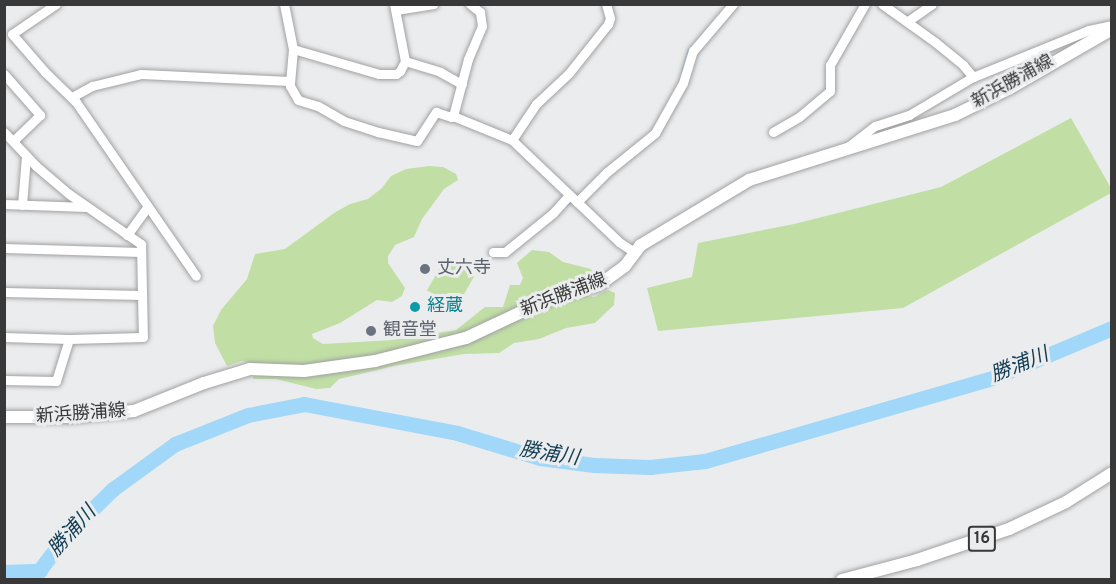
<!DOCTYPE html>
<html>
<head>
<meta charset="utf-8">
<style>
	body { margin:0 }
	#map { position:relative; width:1116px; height:584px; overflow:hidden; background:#ebeced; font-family:Overpass,"Noto Sans JP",sans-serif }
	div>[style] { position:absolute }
	.green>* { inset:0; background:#c1dfa5; transform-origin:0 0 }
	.stream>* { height:2px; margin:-1px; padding:0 1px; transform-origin:1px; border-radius:1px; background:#a1d7f9 }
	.river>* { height:15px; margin:-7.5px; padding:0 7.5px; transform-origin:7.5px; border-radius:7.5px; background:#a1d7f9 }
	.roads { filter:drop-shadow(0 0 2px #a1a1a3) drop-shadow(0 0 2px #a1a1a3) }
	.minor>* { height:9px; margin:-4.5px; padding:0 4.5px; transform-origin:4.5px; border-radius:4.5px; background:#fff }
	.major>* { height:12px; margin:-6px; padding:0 6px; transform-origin:6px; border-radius:6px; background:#fff }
	.dots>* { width:16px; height:16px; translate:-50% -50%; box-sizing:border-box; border:3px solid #ebeced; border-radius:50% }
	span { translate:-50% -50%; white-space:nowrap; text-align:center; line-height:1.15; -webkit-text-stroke:6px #ebeced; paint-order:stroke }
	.shield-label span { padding:2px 4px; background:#ebeced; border:2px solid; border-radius:4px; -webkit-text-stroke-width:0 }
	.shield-label { font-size:16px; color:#383839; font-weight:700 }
	.street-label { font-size:18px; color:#383839 }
	.worship-label { font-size:18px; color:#5b616d }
	.left { translate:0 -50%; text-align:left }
	.culture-label { font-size:18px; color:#0d838f }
	.water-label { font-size:20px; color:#113c53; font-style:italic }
	.frame { position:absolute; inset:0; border:6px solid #383839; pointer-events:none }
</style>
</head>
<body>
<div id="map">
	<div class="green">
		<i style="clip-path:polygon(1071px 118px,1111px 188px,1111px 193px,903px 308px,658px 331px,647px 288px,692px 277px,698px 243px,794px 224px,941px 187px)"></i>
		<i style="clip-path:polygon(429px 166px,443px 167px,456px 174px,458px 180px,444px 189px,422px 219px,414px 237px,395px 245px,388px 256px,388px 263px,405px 288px,402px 296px,392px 302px,377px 300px,340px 323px,312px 334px,313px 338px,323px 344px,392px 340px,456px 330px,485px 307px,503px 307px,510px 285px,520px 285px,523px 278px,517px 263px,532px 250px,549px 252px,563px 262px,591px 269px,596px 278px,582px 282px,582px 295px,594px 297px,608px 290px,615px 293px,614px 305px,595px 323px,566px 328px,539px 339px,514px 343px,499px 353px,464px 354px,394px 366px,339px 379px,330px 388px,316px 389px,276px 379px,253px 379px,256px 364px,242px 361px,227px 366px,215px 343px,213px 326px,221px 310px,247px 279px,255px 254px,285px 249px,334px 213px,350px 204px,368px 199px,382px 188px,391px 176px,406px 169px)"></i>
		<i style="left:445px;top:259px;width:34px;height:36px;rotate:30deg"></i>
	</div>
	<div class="stream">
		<i style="left:682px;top:72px;width:24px;rotate:-73deg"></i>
		<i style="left:562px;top:209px;width:12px;rotate:-35deg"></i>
	</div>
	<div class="river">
		<i style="left:4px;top:572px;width:36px;rotate:-2deg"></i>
		<i style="left:32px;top:580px;width:58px;rotate:-52.7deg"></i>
		<i style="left:67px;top:534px;width:64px;rotate:-44.4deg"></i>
		<i style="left:113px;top:489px;width:77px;rotate:-36deg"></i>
		<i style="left:175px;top:444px;width:79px;rotate:-21.7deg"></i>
		<i style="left:248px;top:415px;width:57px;rotate:-11.1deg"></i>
		<i style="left:304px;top:404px;width:156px;rotate:10.7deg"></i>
		<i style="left:457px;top:433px;width:87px;rotate:16.8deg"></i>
		<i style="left:540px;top:458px;width:54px;rotate:7.4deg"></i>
		<i style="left:594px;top:465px;width:56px;rotate:2deg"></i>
		<i style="left:650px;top:467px;width:55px;rotate:-6.2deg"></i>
		<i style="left:705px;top:461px;width:300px;rotate:-16.1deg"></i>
		<i style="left:993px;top:378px;width:129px;rotate:-22.8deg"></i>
	</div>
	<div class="roads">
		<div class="minor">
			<i style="left:56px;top:4px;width:53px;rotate:145.7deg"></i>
			<i style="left:12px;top:34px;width:50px;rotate:49deg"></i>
			<i style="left:45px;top:72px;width:43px;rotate:44.1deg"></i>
			<i style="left:76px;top:102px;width:211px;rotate:55.4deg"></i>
			<i style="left:284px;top:4px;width:46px;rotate:78.7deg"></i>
			<i style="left:293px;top:49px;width:37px;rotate:95deg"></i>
			<i style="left:290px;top:86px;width:16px;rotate:60deg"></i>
			<i style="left:298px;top:100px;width:21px;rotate:17deg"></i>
			<i style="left:318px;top:106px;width:30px;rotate:30deg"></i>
			<i style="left:344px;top:121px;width:36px;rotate:18deg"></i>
			<i style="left:378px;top:132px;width:40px;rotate:13deg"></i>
			<i style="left:417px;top:141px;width:35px;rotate:-57deg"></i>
			<i style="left:436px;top:112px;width:16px;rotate:18deg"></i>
			<i style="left:451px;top:117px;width:2px;rotate:-27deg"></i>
			<i style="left:394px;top:4px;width:58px;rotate:79.1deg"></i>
			<i style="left:405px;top:61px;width:37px;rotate:17deg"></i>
			<i style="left:440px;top:72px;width:25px;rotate:29deg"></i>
			<i style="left:470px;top:4px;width:13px;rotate:39deg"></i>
			<i style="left:480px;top:12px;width:14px;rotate:82deg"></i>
			<i style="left:482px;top:26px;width:36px;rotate:113deg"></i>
			<i style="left:468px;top:59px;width:59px;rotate:104.7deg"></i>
			<i style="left:453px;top:116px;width:64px;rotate:22.1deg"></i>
			<i style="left:512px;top:140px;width:148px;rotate:43.6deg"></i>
			<i style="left:619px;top:242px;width:18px;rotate:34deg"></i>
			<i style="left:882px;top:4px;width:65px;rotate:35.6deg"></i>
			<i style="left:935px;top:42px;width:36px;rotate:39deg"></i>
			<i style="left:963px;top:65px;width:16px;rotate:50deg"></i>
			<i style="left:396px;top:10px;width:38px;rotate:-9deg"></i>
			<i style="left:908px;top:21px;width:29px;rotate:-35deg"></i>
			<i style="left:293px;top:49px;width:90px;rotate:16.2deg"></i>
			<i style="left:379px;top:74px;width:17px"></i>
			<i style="left:396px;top:74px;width:5px;rotate:-37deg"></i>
			<i style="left:400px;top:71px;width:11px;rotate:-63deg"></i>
			<i style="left:4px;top:74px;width:55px;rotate:48.7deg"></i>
			<i style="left:40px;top:115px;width:37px;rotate:136deg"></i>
			<i style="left:72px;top:97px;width:23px;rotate:-29deg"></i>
			<i style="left:92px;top:86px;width:50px;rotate:-13.8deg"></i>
			<i style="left:141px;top:74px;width:149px;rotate:2.7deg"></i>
			<i style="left:4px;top:132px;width:47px;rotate:46.7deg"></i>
			<i style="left:36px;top:166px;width:43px;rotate:40.3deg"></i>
			<i style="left:69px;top:194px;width:88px;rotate:34.8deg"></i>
			<i style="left:141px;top:244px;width:93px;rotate:88.8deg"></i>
			<i style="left:143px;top:337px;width:74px;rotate:178.5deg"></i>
			<i style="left:69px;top:339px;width:65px;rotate:-178.2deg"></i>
			<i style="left:773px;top:132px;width:30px;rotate:-30deg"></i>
			<i style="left:799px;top:117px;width:40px;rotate:-40deg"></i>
			<i style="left:830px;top:91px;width:26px;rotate:-90deg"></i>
			<i style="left:830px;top:65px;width:70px;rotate:-60.2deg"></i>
			<i style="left:512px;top:140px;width:43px;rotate:-56.3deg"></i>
			<i style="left:536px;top:104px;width:45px;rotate:-43.2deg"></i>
			<i style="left:569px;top:73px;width:63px;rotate:-51.5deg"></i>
			<i style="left:608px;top:24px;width:6px;rotate:-72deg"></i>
			<i style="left:610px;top:18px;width:15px;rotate:-106deg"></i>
			<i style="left:849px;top:146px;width:33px;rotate:-38deg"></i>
			<i style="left:875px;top:126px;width:36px;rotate:-18deg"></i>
			<i style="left:909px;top:115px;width:74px;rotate:-30.7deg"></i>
			<i style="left:973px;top:77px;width:125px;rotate:-22.1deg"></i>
			<i style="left:1089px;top:30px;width:24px;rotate:-12deg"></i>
			<i style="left:577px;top:202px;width:42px;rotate:-45deg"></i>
			<i style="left:607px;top:172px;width:62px;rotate:-39.1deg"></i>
			<i style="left:655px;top:133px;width:57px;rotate:-60.8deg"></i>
			<i style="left:683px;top:83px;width:34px;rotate:-73deg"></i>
			<i style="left:693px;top:51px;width:62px;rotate:-49.6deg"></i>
			<i style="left:4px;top:204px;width:82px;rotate:2.1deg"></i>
			<i style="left:22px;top:205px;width:49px;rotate:-85.3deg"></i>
			<i style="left:127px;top:235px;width:34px;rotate:-54deg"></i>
			<i style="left:4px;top:248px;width:137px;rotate:1.7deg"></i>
			<i style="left:493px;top:252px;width:12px"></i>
			<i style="left:505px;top:252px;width:62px;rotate:-39.1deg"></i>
			<i style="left:553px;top:213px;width:24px;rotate:-48deg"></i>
			<i style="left:4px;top:292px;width:138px;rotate:1.2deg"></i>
			<i style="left:4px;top:380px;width:52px;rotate:1.1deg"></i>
			<i style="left:56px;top:381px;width:44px;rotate:-72.8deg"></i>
		</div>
		<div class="major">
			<i style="left:4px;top:417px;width:65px"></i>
			<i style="left:69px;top:417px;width:65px;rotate:-5.3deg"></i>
			<i style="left:134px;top:411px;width:75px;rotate:-21.8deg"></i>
			<i style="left:204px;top:383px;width:48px;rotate:-16.9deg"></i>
			<i style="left:250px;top:369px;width:54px;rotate:2.1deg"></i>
			<i style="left:304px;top:371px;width:72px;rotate:-8deg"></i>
			<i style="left:375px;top:361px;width:94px;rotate:-14.2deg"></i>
			<i style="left:466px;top:338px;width:96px;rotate:-25.2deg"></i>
			<i style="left:553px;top:297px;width:48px;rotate:-14.6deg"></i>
			<i style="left:599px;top:285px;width:32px;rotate:-36deg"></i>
			<i style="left:625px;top:266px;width:26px;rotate:-53deg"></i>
			<i style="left:641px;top:245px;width:126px;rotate:-31deg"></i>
			<i style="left:749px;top:180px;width:216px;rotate:-17.5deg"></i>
			<i style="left:955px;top:115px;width:61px;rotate:-26.1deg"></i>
			<i style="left:1010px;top:88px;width:118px;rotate:-30deg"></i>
			<i style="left:842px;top:580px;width:78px;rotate:-14.9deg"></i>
			<i style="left:917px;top:560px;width:97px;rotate:-18.6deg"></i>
			<i style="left:1009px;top:529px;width:63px;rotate:-25.3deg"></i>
			<i style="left:1066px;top:502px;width:54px;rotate:-32.2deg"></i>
		</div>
	</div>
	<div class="dots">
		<i style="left:425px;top:269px;background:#6b7280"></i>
		<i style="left:415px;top:307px;background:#0f9aa8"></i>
		<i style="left:371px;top:331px;background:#6b7280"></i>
	</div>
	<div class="shield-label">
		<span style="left:982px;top:539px">16</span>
	</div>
	<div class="street-label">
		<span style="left:1013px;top:83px;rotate:-29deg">新浜勝浦線</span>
		<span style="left:564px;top:296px;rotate:-21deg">新浜勝浦線</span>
		<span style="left:81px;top:415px;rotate:-4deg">新浜勝浦線</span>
	</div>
	<div class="worship-label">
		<span class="left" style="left:437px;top:269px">丈六寺</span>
		<span class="left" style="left:383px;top:331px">観音堂</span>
	</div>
	<div class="culture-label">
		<span class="left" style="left:427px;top:307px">経蔵</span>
	</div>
	<div class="water-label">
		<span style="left:1020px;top:366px;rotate:-22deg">勝浦川</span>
		<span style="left:549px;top:455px;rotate:9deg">勝浦川</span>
		<span style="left:73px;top:532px;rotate:-48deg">勝浦川</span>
	</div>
	<div class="frame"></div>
</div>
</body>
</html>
